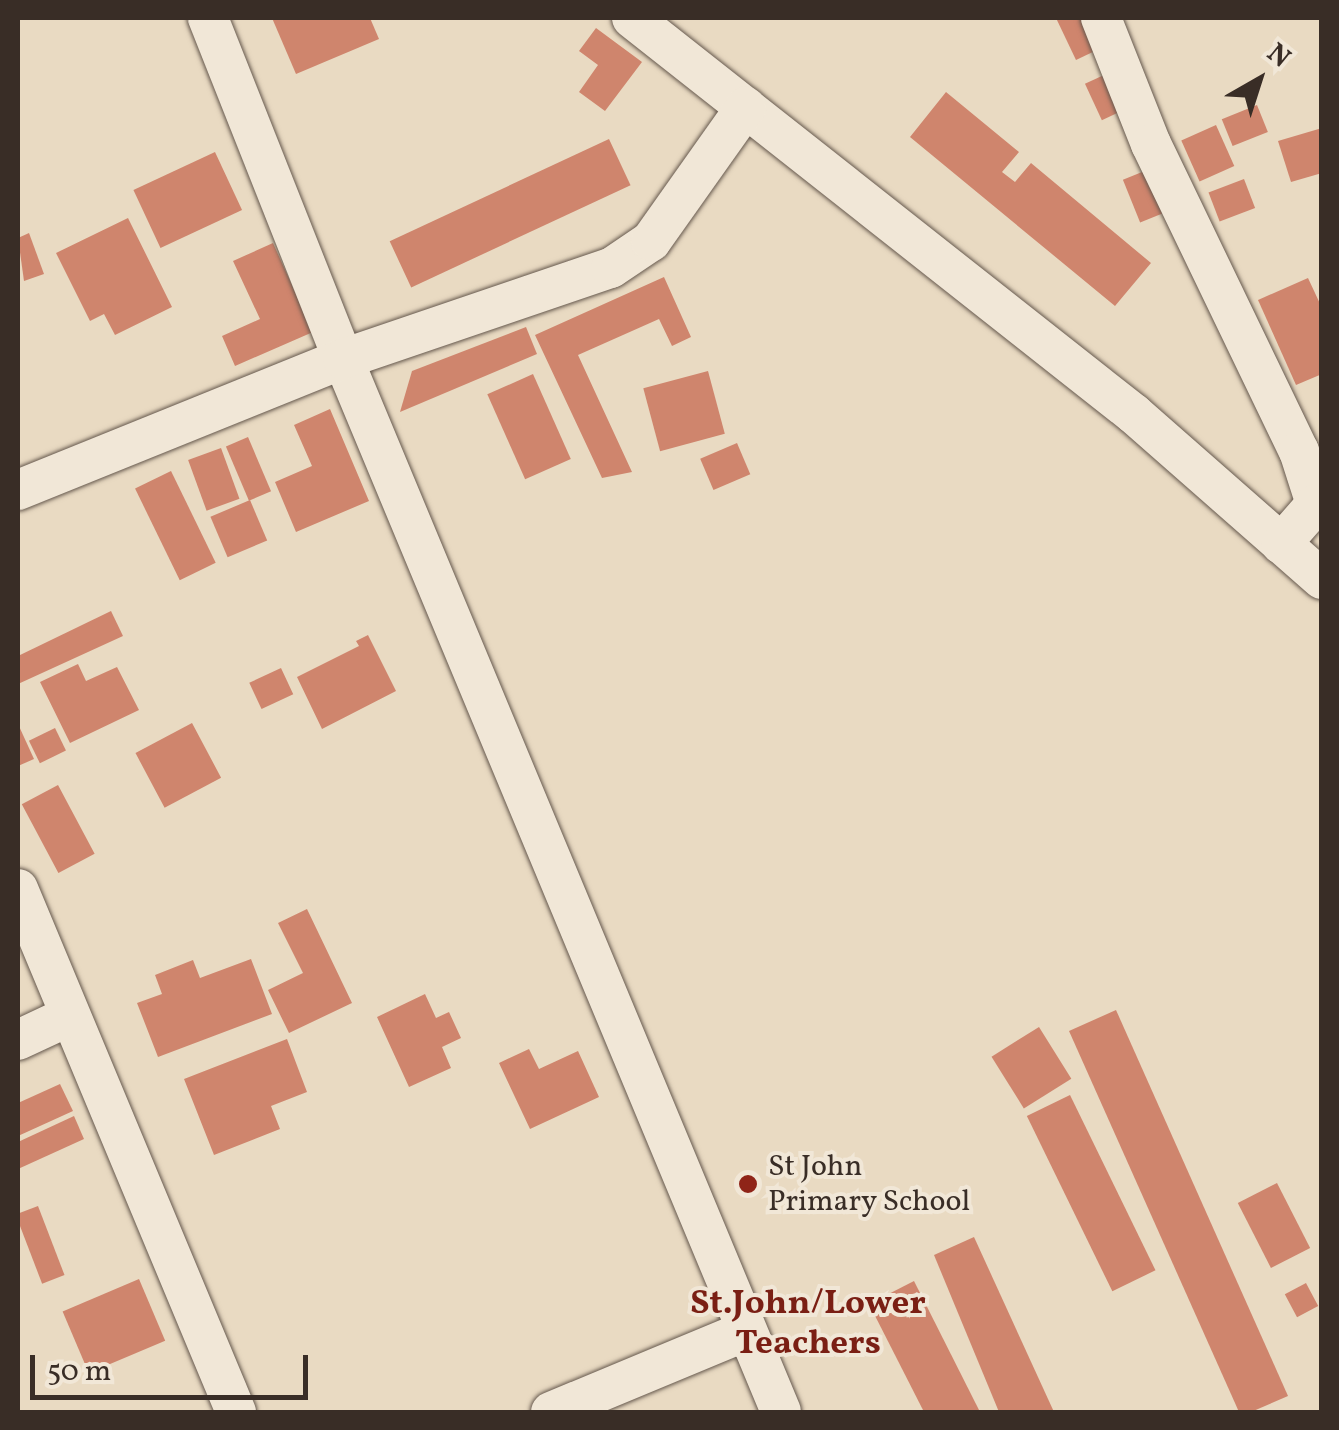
<!DOCTYPE html>
<html>
<head>
<meta charset="utf-8">
<style>
	body { margin:0 }
	#map { position:relative; width:1339px; height:1430px; overflow:hidden; background:#e9dac2; font-family:Vollkorn,serif }
	div>[style] { position:absolute }
	.building>* { inset:0; background:#cf856d; transform-origin:0 0 }
	.roads { filter:drop-shadow(0 0 2px #65584d) drop-shadow(0 0 2px #65584d) }
	.street>* { height:40px; margin:-20px; padding:0 20px; transform-origin:20px; border-radius:20px; background:#f1e7d7 }
	.dots>* { width:28px; height:28px; translate:-50% -50%; box-sizing:border-box; border:5px solid #f1e7d7; border-radius:50% }
	span { translate:-50% -50%; white-space:nowrap; text-align:center; line-height:1.15; -webkit-text-stroke:8px #f1e7d7; paint-order:stroke }
	.poi-label { font-size:30px; color:#392d26 }
	.left { translate:0 -50%; text-align:left }
	.quarter-label { font-size:35px; color:#7a1f14; font-weight:700 }
	.frame { position:absolute; inset:0; border:20px solid #392d26; pointer-events:none }
	.north { position:absolute; left:1209px; top:30px; width:100px; height:100px; -webkit-text-stroke:8px #f1e7d7; paint-order:stroke; rotate:39deg; font-size:28px; font-weight:700; line-height:40px; text-align:center; color:#392d26 }
	.north::after { content:''; display:block; margin:auto; width:35px; height:45px; background:#392d26; clip-path:polygon(50% 0,100% 100%,50% 72%,0 100%) }
	.scale { position:absolute; left:30px; top:1355px; width:278px; height:45px; box-sizing:border-box; border:5px solid #392d26; border-top:0; padding-left:12px; font-size:30px; line-height:35px; white-space:nowrap; color:#392d26; -webkit-text-stroke:8px #f1e7d7; paint-order:stroke }
</style>
</head>
<body>
<div id="map">
	<div class="building">
		<i style="clip-path:polygon(272px 18px,370px 18px,379px 39px,296px 74px)"></i>
		<i style="clip-path:polygon(1056px 18px,1081px 18px,1097px 50px,1076px 60px)"></i>
		<i style="clip-path:polygon(596px 28px,642px 62px,605px 111px,579px 92px,598px 65px,579px 51px)"></i>
		<i style="left:1104px;top:75px;width:40px;height:21px;rotate:65deg"></i>
		<i style="clip-path:polygon(946px 92px,1019px 152px,1002px 172px,1015px 182px,1031px 163px,1151px 263px,1115px 306px,910px 137px)"></i>
		<i style="left:1257px;top:105px;width:29px;height:38px;rotate:68deg"></i>
		<i style="left:1216px;top:125px;width:45px;height:38px;rotate:66deg"></i>
		<i style="clip-path:polygon(1322px 128px,1322px 173px,1291px 182px,1278px 141px)"></i>
		<i style="left:609px;top:139px;width:51px;height:242px;rotate:65deg"></i>
		<i style="left:215px;top:152px;width:64px;height:90px;rotate:65deg"></i>
		<i style="left:1147px;top:170px;width:46px;height:26px;rotate:68deg"></i>
		<i style="left:1244px;top:179px;width:31px;height:38px;rotate:69deg"></i>
		<i style="clip-path:polygon(128px 218px,172px 307px,115px 335px,104px 314px,90px 321px,56px 253px)"></i>
		<i style="clip-path:polygon(29px 233px,44px 274px,24px 281px,18px 238px)"></i>
		<i style="clip-path:polygon(273px 243px,313px 332px,235px 366px,222px 336px,260px 319px,233px 261px)"></i>
		<i style="clip-path:polygon(664px 277px,691px 337px,672px 346px,659px 319px,578px 355px,632px 472px,602px 478px,535px 335px)"></i>
		<i style="clip-path:polygon(1308px 278px,1322px 308px,1322px 374px,1296px 385px,1258px 300px)"></i>
		<i style="clip-path:polygon(526px 327px,537px 354px,400px 412px,412px 371px)"></i>
		<i style="left:708px;top:371px;width:65px;height:67px;rotate:75deg"></i>
		<i style="left:533px;top:374px;width:93px;height:50px;rotate:66deg"></i>
		<i style="clip-path:polygon(330px 409px,369px 501px,296px 532px,275px 482px,312px 466px,294px 425px)"></i>
		<i style="left:248px;top:437px;width:59px;height:24px;rotate:67deg"></i>
		<i style="left:737px;top:443px;width:34px;height:40px;rotate:67deg"></i>
		<i style="left:221px;top:448px;width:54px;height:35px;rotate:70deg"></i>
		<i style="left:171px;top:471px;width:102px;height:40px;rotate:64deg"></i>
		<i style="left:250px;top:500px;width:44px;height:43px;rotate:67deg"></i>
		<i style="clip-path:polygon(111px 611px,123px 636px,18px 684px,18px 656px)"></i>
		<i style="clip-path:polygon(368px 635px,396px 691px,322px 729px,297px 677px,359px 646px,356px 641px)"></i>
		<i style="clip-path:polygon(78px 664px,86px 681px,117px 667px,139px 710px,70px 743px,40px 682px)"></i>
		<i style="left:281px;top:668px;width:29px;height:35px;rotate:65deg"></i>
		<i style="left:192px;top:723px;width:62px;height:64px;rotate:62deg"></i>
		<i style="clip-path:polygon(18px 724px,34px 759px,18px 766px)"></i>
		<i style="left:55px;top:728px;width:25px;height:29px;rotate:64deg"></i>
		<i style="left:58px;top:785px;width:78px;height:41px;rotate:62deg"></i>
		<i style="clip-path:polygon(307px 909px,352px 1003px,289px 1033px,268px 990px,303px 973px,278px 923px)"></i>
		<i style="clip-path:polygon(251px 959px,272px 1014px,158px 1057px,137px 1003px,162px 994px,155px 975px,193px 960px,200px 978px)"></i>
		<i style="clip-path:polygon(425px 994px,436px 1018px,449px 1012px,461px 1038px,442px 1047px,451px 1068px,409px 1087px,377px 1017px)"></i>
		<i style="clip-path:polygon(1116px 1010px,1288px 1396px,1251px 1412px,1239px 1412px,1069px 1031px)"></i>
		<i style="left:1039px;top:1027px;width:61px;height:56px;rotate:58deg"></i>
		<i style="clip-path:polygon(287px 1039px,307px 1092px,271px 1106px,280px 1129px,214px 1155px,184px 1079px)"></i>
		<i style="clip-path:polygon(529px 1049px,539px 1069px,578px 1051px,599px 1097px,530px 1129px,499px 1063px)"></i>
		<i style="clip-path:polygon(60px 1084px,73px 1111px,18px 1136px,18px 1103px)"></i>
		<i style="left:1070px;top:1095px;width:195px;height:48px;rotate:64deg"></i>
		<i style="clip-path:polygon(74px 1116px,84px 1139px,18px 1169px,18px 1142px)"></i>
		<i style="left:1277px;top:1183px;width:73px;height:44px;rotate:63deg"></i>
		<i style="left:38px;top:1206px;width:74px;height:24px;rotate:69deg"></i>
		<i style="clip-path:polygon(974px 1237px,1054px 1412px,999px 1412px,934px 1255px)"></i>
		<i style="left:139px;top:1279px;width:67px;height:83px;rotate:67deg"></i>
		<i style="clip-path:polygon(914px 1281px,980px 1412px,924px 1412px,869px 1304px)"></i>
		<i style="left:1306px;top:1283px;width:26px;height:24px;rotate:62deg"></i>
	</div>
	<div class="roads">
		<div class="street">
			<i style="left:208px;top:18px;width:367px;rotate:68.4deg"></i>
			<i style="left:343px;top:359px;width:1140px;rotate:67.41deg"></i>
			<i style="left:632px;top:18px;width:639px;rotate:38.27deg"></i>
			<i style="left:1134px;top:414px;width:250px;rotate:41.3deg"></i>
			<i style="left:1101px;top:18px;width:136px;rotate:68.4deg"></i>
			<i style="left:1151px;top:144px;width:341px;rotate:64.3deg"></i>
			<i style="left:1299px;top:451px;width:56px;rotate:72.2deg"></i>
			<i style="left:1316px;top:504px;width:53px;rotate:131.2deg"></i>
			<i style="left:18px;top:490px;width:350px;rotate:-22deg"></i>
			<i style="left:343px;top:359px;width:283px;rotate:-18.8deg"></i>
			<i style="left:611px;top:268px;width:48px;rotate:-34deg"></i>
			<i style="left:651px;top:241px;width:164px;rotate:-54.7deg"></i>
			<i style="left:18px;top:889px;width:567px;rotate:67.37deg"></i>
			<i style="left:18px;top:1040px;width:54px;rotate:-25.1deg"></i>
			<i style="left:551px;top:1412px;width:211px;rotate:-22.6deg"></i>
		</div>
	</div>
	<div class="dots">
		<i style="left:748px;top:1184px;background:#8f2418"></i>
	</div>
	<div class="poi-label">
		<span class="left" style="left:768px;top:1184px">St John<br>Primary School</span>
	</div>
	<div class="quarter-label">
		<span style="left:808px;top:1324px">St.John/Lower<br>Teachers</span>
	</div>
	<div class="frame"></div>
	<div class="north">N</div>
	<div class="scale">50 m</div>
</div>
</body>
</html>
